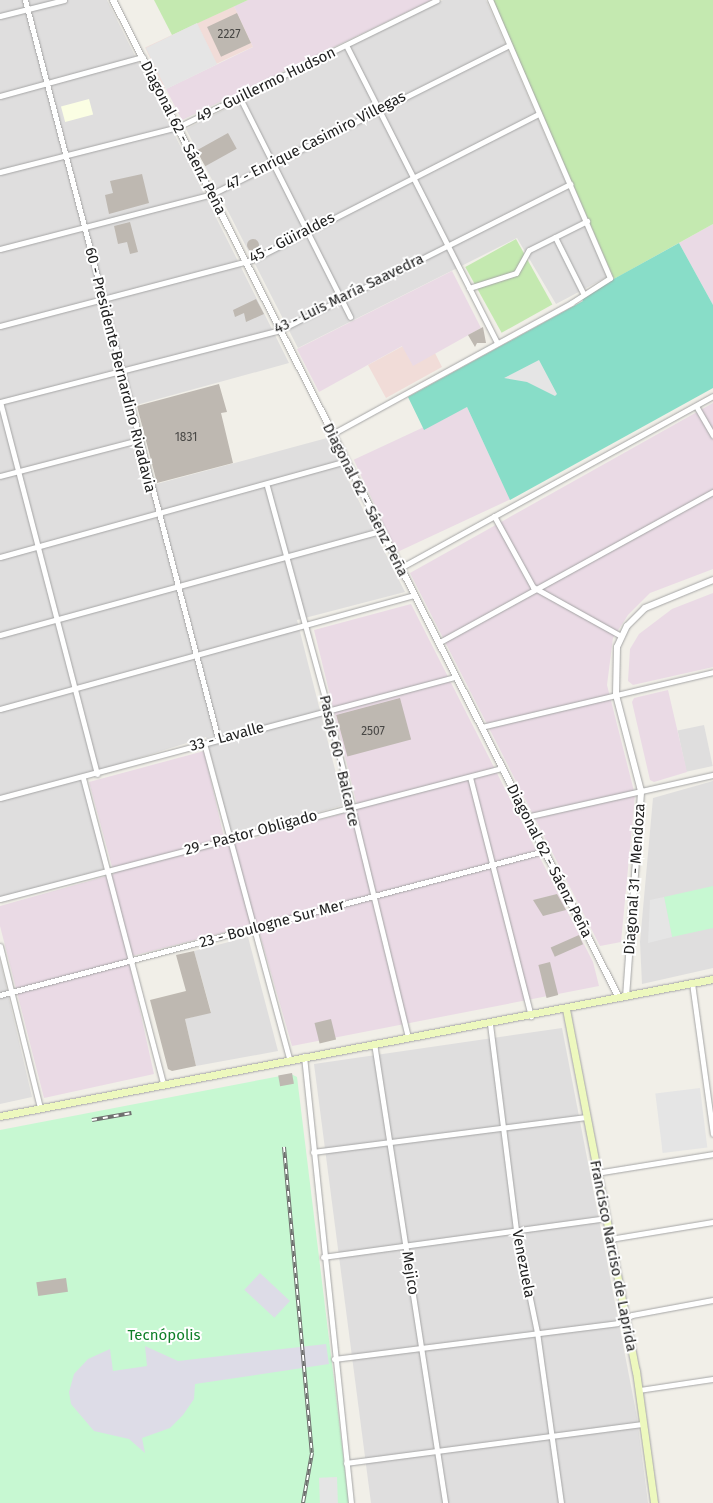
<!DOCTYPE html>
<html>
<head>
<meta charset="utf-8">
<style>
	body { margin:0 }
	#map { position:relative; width:713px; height:1503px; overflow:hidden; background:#f1efe8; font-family:"Fira Sans",sans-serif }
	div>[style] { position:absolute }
	.residential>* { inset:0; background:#dfdede; transform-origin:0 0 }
	.commercial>* { inset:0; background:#f1dcd8; transform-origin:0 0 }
	.industrial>* { inset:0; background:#eadae5; transform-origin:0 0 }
	.education>* { inset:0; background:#fbfee3; transform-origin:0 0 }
	.grass>* { inset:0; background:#c4e9b0; transform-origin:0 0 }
	.park>* { inset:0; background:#c7f8d2 }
	.pitch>* { inset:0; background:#88ddc8 }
	.parking>* { inset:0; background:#e5e5e5; transform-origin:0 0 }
	.plaza>* { inset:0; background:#dddce7; transform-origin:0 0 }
	.building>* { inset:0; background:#beb8b1; transform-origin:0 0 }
	.round { border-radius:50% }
	.roads { filter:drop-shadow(0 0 1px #a5a5a5) drop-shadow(0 0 1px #a5a5a5) }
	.minor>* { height:5px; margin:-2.5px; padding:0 2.5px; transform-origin:2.5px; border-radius:2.5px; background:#fff }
	.tertiary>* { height:6px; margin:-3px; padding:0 3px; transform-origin:3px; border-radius:3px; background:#fff }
	.secondary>* { height:7px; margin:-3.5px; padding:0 3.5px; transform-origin:3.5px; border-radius:3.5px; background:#edf8be }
	.rail>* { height:4px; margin-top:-2px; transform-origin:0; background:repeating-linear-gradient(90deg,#fff 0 5.5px,#6f6f6f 0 11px); box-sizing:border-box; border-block:1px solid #6f6f6f }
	span { translate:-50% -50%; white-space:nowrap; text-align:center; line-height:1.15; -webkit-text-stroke:4px #fff; paint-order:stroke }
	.number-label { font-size:12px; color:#484745 }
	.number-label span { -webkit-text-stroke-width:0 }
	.street-label { font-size:15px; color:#212121 }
	.park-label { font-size:15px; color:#0f7f28 }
</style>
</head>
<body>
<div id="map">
	<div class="residential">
		<i style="clip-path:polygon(0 0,107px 0,289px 363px,129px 407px,149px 486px,327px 438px,405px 592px,297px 620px,344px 805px,232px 837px,206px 737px,81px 776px,105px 869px,0 898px)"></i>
		<i style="clip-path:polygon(443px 0,486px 0,607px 277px,556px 304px,517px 238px,298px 348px,186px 129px)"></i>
		<i style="left:704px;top:725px;width:42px;height:27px;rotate:78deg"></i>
		<i style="clip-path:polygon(713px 781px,713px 968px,642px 984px,640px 942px,653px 798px)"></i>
		<i style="clip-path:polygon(248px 937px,278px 1051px,196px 1066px,185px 1019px,211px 1012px,194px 951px)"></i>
		<i style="clip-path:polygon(0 960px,32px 1097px,0 1104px)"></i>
		<i style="clip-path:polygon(562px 1028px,637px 1417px,648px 1503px,371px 1503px,314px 1064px)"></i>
	</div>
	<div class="commercial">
		<i style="left:234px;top:6px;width:45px;height:98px;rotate:65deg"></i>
		<i style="clip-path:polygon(403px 346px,413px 365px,435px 353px,442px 367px,386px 398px,368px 365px)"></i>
	</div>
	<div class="industrial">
		<i style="clip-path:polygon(248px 0,432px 0,182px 120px,166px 89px,253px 47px,234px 6px)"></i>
		<i style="clip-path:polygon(713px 224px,713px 305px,679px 243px)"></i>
		<i style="clip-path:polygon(452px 271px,481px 328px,413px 366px,402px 346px,319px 392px,297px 349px)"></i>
		<i style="clip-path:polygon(713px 403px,713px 569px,650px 593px,628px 615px,613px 638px,607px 685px,635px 795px,621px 942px,600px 946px,410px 573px)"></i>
		<i style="left:467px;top:407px;width:102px;height:125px;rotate:65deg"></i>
		<i style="clip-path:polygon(713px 593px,713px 667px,633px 685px,628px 681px,630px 649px,639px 634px,672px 609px)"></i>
		<i style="clip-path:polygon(411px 604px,593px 962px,599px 986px,292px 1046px,257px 924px,128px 957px,154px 1074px,44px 1098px,0 926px,0 906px,114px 874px,89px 782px,204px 751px,226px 846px,358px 809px,314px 630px)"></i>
		<i style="clip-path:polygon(668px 690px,687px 772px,654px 782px,650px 780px,632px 702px,634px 698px)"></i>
	</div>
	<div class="education">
		<i style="left:89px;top:99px;width:16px;height:29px;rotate:75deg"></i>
	</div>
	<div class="grass">
		<i style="clip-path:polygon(154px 0,248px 0,172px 35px)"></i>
		<i style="clip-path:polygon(493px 0,713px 0,713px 224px,614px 279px)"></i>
		<i style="left:516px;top:239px;width:75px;height:58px;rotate:61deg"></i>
	</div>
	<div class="park">
		<i style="clip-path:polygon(713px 886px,713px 928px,672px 937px,664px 897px)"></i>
		<i style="clip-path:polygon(291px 1074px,297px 1077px,349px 1503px,0 1503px,0 1130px)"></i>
	</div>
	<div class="pitch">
		<i style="clip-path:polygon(679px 243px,713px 305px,713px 388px,510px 500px,467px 407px,424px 430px,408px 397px,583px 301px,581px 297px)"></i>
	</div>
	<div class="parking">
		<i style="left:197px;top:23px;width:46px;height:57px;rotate:64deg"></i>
		<i style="clip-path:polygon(539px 360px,557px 394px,555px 396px,527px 382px,504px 378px)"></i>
		<i style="clip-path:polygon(664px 897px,672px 937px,648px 943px,650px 900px)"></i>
		<i style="left:700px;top:1088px;width:60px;height:45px;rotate:83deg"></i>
		<i style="left:337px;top:1477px;width:26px;height:18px;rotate:88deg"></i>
	</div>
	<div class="plaza">
		<i style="left:260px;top:1273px;width:41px;height:23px;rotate:43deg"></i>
		<i style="clip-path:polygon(326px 1344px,329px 1364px,195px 1384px,194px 1399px,183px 1415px,170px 1428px,142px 1438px,145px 1453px,129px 1439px,94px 1431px,71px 1404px,69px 1392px,74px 1374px,88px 1359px,110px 1349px,113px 1371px,147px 1366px,145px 1346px,178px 1361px)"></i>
	</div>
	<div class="building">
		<i style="left:237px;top:13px;width:33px;height:33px;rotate:65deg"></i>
		<i style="left:228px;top:133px;width:18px;height:36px;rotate:61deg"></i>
		<i style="clip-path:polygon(142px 174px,149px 203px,109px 214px,105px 195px,113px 193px,110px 181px)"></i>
		<i style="clip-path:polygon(130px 222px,138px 252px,130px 254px,127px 242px,118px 244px,114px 226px)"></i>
		<i class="round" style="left:247px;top:239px;width:12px;height:12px"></i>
		<i style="clip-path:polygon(256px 299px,264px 314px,246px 322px,244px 313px,235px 317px,233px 310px)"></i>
		<i style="clip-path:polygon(483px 327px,486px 343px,477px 343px,475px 347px,468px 335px)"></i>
		<i style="clip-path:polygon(219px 384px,227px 412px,221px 413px,233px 463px,157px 483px,137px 406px)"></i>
		<i style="left:400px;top:698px;width:43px;height:66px;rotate:75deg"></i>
		<i style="clip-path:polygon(557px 894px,566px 910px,543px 916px,533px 900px)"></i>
		<i style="left:579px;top:935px;width:10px;height:31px;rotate:66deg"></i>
		<i style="clip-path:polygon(194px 951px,211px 1013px,185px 1019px,196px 1066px,172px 1071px,168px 1069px,150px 1000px,186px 991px,176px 955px)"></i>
		<i style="left:550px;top:962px;width:34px;height:12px;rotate:76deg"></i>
		<i style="left:331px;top:1019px;width:21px;height:17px;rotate:76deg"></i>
		<i style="left:292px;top:1073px;width:11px;height:14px;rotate:80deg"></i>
		<i style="left:66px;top:1278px;width:14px;height:30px;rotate:82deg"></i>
	</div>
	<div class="roads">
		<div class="minor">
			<i style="left:25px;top:0;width:764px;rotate:75.36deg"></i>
			<i style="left:0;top:16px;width:66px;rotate:-14deg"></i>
			<i style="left:346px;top:45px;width:334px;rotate:63.1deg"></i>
			<i style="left:0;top:96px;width:148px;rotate:-15.3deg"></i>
			<i style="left:240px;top:98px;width:245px;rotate:63.3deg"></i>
			<i style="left:0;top:172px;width:184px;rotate:-14.2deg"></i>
			<i style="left:178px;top:127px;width:288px;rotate:-26.1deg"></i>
			<i style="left:555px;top:237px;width:63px;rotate:63.4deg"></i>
			<i style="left:0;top:249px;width:219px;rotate:-14.5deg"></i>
			<i style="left:212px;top:194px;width:332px;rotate:-26.6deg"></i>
			<i style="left:469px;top:288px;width:49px;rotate:-17.7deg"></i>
			<i style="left:516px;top:273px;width:26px;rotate:-61deg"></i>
			<i style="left:529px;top:250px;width:65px;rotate:-26.6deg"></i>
			<i style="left:0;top:326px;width:260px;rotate:-14.7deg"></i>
			<i style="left:252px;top:260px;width:322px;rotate:-27deg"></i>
			<i style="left:696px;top:406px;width:34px;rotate:60deg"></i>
			<i style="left:332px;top:434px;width:273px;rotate:-28.7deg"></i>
			<i style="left:571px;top:303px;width:46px;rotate:-32.7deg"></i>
			<i style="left:610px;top:278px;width:303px;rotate:-113.3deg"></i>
			<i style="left:0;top:476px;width:143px;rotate:-14.6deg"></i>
			<i style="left:267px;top:486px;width:227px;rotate:74.7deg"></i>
			<i style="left:327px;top:705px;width:342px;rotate:76.3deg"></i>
			<i style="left:494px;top:516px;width:81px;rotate:61.2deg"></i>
			<i style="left:533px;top:587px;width:101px;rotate:29.1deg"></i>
			<i style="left:0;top:557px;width:358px;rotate:-15.5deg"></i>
			<i style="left:400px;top:568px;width:357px;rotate:-28.8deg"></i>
			<i style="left:0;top:635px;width:394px;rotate:-15.3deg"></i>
			<i style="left:438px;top:643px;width:314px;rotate:-28.8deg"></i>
			<i style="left:0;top:709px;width:429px;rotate:-15.4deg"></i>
			<i style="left:481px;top:727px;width:238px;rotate:-13.3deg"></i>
			<i style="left:204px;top:743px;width:326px;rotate:74.9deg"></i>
			<i style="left:97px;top:774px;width:384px;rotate:-104.6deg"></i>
			<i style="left:0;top:402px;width:289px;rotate:-14.4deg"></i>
			<i style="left:280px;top:330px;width:325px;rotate:-26.7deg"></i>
			<i style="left:470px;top:777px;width:247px;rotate:75.7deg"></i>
			<i style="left:83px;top:778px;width:315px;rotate:75.3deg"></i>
			<i style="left:0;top:798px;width:471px;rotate:-14.9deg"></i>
			<i style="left:526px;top:817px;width:192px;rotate:-12.7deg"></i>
			<i style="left:0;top:899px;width:519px;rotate:-14.63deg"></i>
			<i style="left:0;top:946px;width:167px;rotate:76.1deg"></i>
			<i style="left:692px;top:983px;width:152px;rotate:82.1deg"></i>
			<i style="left:0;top:995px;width:563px;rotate:-14.83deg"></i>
			<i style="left:490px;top:1024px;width:208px;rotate:82.8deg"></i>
			<i style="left:516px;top:1230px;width:104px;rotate:78.4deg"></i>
			<i style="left:537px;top:1332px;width:173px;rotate:82deg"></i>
			<i style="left:374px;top:1043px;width:465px;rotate:81.2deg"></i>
			<i style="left:304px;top:1056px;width:449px;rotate:84deg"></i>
			<i style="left:313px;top:1152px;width:275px;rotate:-7.3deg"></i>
			<i style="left:596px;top:1173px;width:119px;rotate:-9.2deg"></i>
			<i style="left:610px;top:1239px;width:104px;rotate:-9.4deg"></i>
			<i style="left:323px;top:1257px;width:286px;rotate:-7.8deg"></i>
			<i style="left:334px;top:1359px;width:285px;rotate:-7.2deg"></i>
			<i style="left:617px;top:1323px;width:17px;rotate:-28deg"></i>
			<i style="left:632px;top:1315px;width:82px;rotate:-10.5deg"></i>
			<i style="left:639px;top:1390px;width:75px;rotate:-8.5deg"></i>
			<i style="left:346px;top:1463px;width:300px;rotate:-7.5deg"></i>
		</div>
		<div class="tertiary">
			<i style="left:113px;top:0;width:1119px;rotate:63.11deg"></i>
			<i style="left:626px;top:997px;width:207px;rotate:-85.8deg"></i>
			<i style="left:641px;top:791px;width:99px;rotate:-104.6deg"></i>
			<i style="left:616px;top:695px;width:48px;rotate:-88.8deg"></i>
			<i style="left:617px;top:647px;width:23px;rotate:-65deg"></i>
			<i style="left:627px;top:626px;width:25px;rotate:-45deg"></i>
			<i style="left:645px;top:608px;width:74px;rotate:-22.4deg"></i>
		</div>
		<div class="secondary">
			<i style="left:566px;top:1009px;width:369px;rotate:79.1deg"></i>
			<i style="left:636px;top:1371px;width:133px;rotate:82.2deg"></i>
			<i style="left:0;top:1116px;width:726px;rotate:-10.88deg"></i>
		</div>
	</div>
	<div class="rail">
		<i style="left:92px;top:1120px;width:40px;rotate:-10deg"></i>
		<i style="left:284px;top:1147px;width:307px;rotate:84.8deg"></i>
		<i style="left:312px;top:1453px;width:51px;rotate:100.2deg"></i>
	</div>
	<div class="number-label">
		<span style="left:229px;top:35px">2227</span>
		<span style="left:186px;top:438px">1831</span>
		<span style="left:373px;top:732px">2507</span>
	</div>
	<div class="street-label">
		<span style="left:266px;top:85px;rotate:-26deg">49 - Guillermo Hudson</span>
		<span style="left:183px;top:138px;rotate:63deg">Diagonal 62 - Sáenz Peña</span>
		<span style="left:316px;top:141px;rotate:-27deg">47 - Enrique Casimiro Villegas</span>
		<span style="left:292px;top:238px;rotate:-27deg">45 - Güiraldes</span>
		<span style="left:349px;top:294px;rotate:-26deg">43 - Luis María Saavedra</span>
		<span style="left:120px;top:370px;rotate:76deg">60 - Presidente Bernardino Rivadavia</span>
		<span style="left:365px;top:500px;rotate:63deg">Diagonal 62 - Sáenz Peña</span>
		<span style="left:227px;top:737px;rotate:-15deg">33 - Lavalle</span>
		<span style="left:339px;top:761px;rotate:77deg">Pasaje 60 - Balcarce</span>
		<span style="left:251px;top:833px;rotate:-15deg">29 - Pastor Obligado</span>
		<span style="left:549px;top:861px;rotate:63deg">Diagonal 62 - Sáenz Peña</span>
		<span style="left:635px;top:879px;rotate:-86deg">Diagonal 31 - Mendoza</span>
		<span style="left:272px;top:924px;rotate:-15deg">23 - Boulogne Sur Mer</span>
		<span style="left:613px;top:1256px;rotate:79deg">Francisco Narciso de Laprida</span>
		<span style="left:523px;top:1264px;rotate:79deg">Venezuela</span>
		<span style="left:410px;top:1273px;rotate:81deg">Mejico</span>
	</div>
	<div class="park-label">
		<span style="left:164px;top:1336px">Tecnópolis</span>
	</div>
</div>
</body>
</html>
